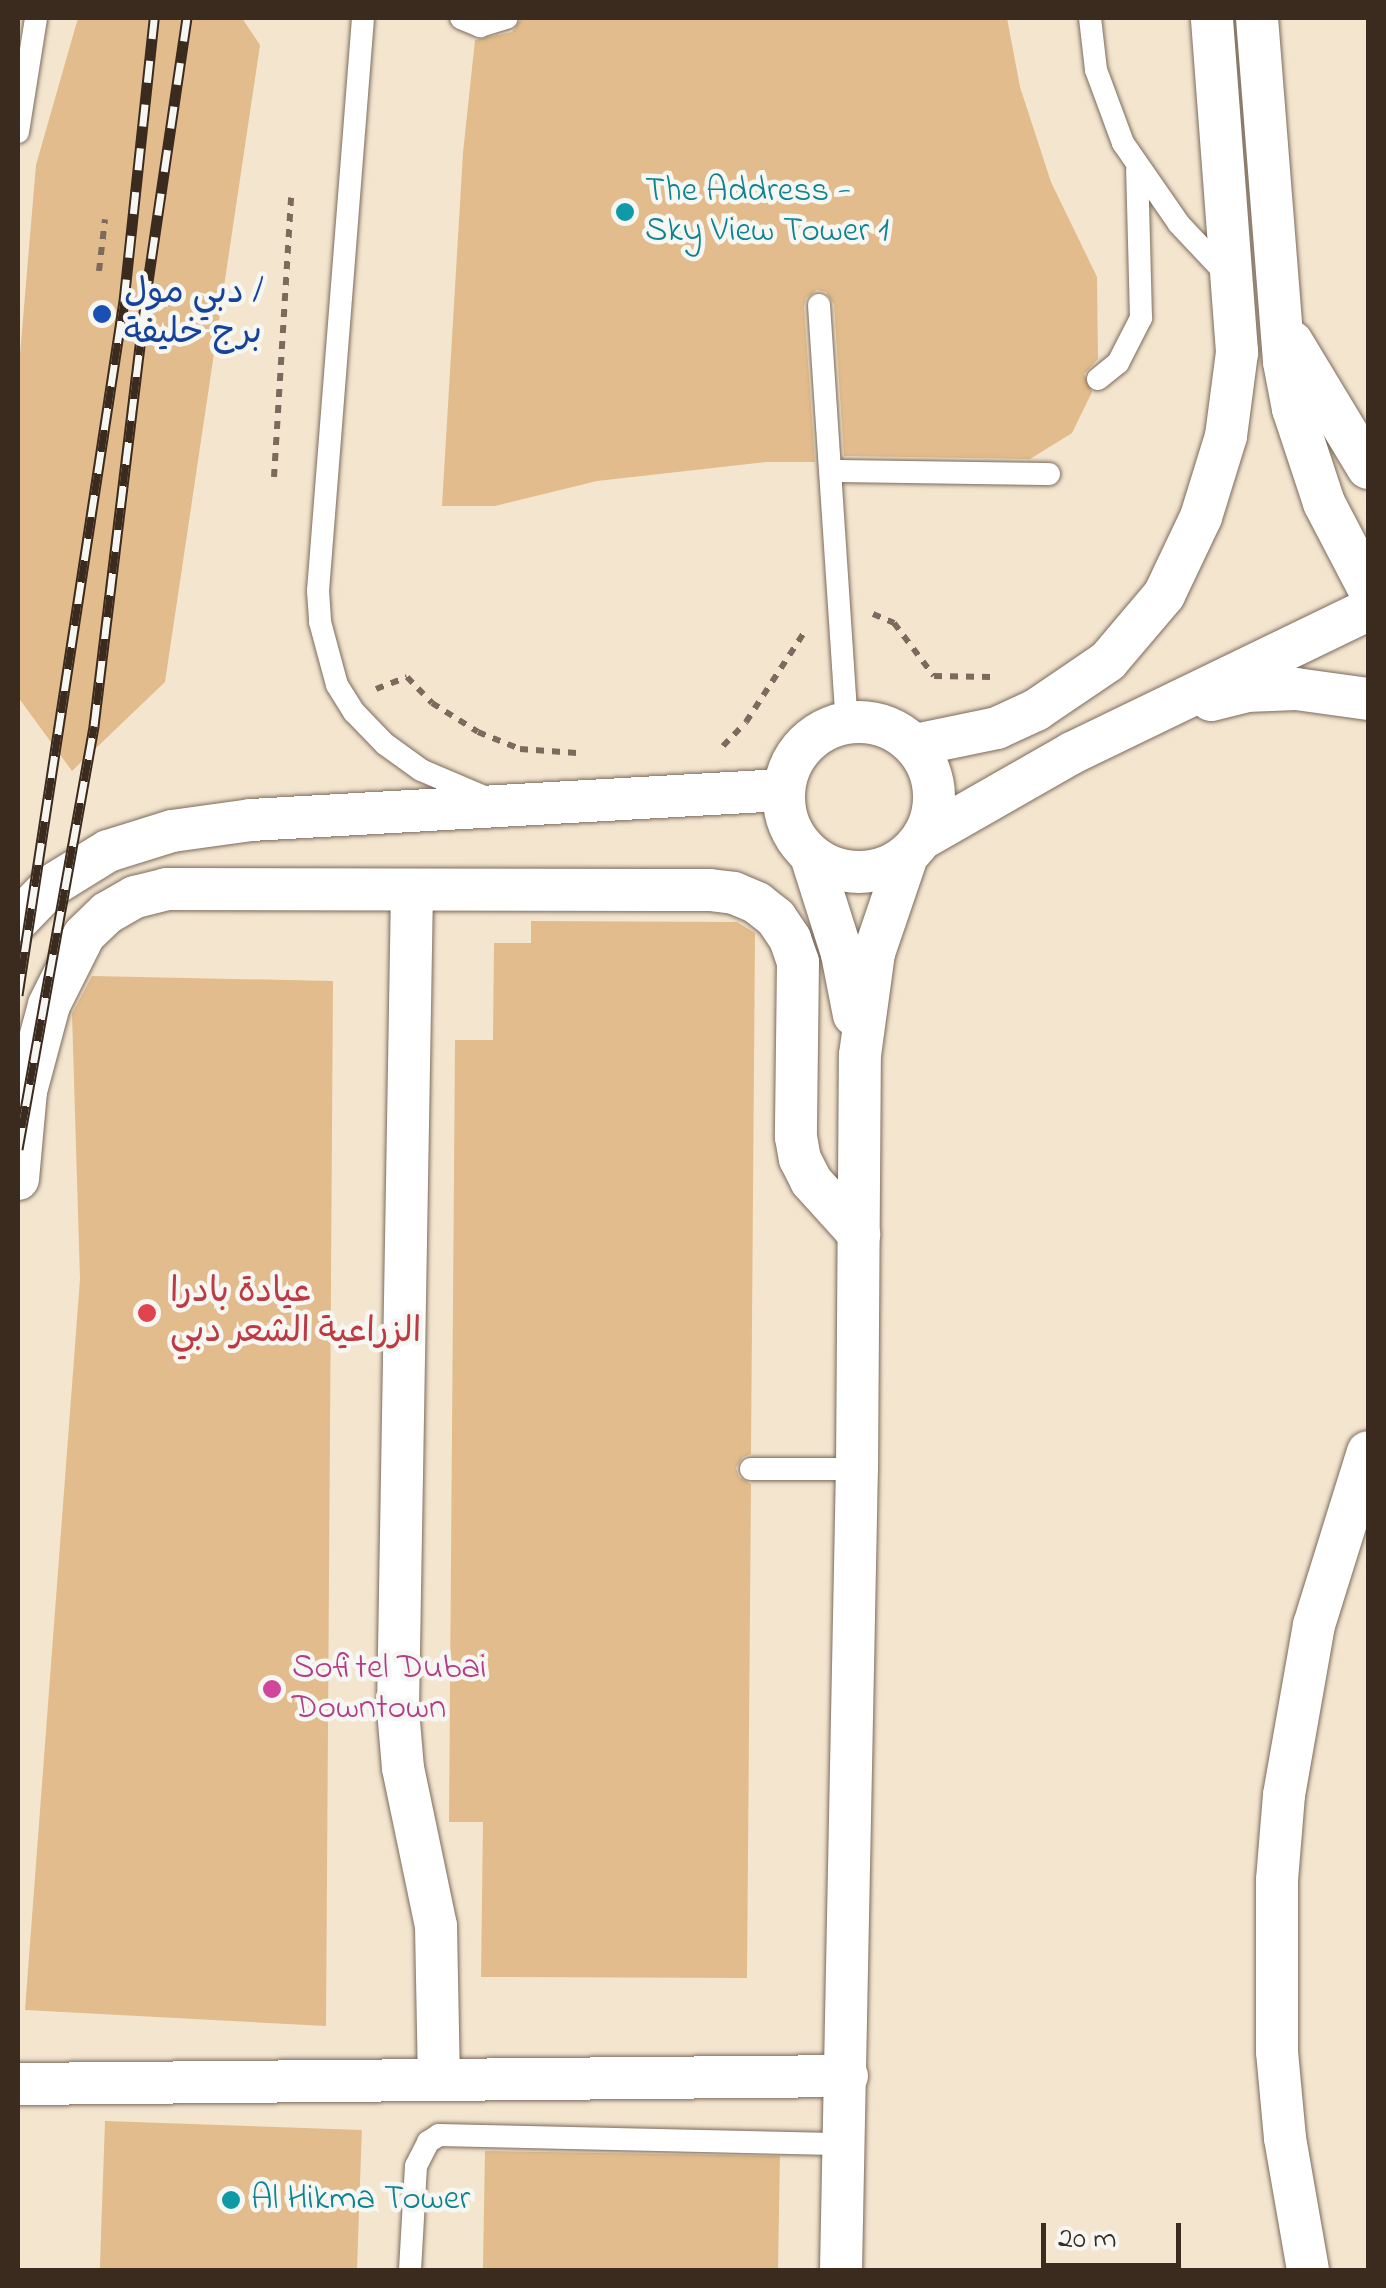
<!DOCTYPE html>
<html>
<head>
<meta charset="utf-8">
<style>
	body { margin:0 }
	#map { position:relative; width:1386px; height:2288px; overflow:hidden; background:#f4e5cf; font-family:"Indie Flower","Playpen Sans Arabic",sans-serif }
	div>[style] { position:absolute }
	.building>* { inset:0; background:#e2bc8c; transform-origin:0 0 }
	.path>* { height:6px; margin-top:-3px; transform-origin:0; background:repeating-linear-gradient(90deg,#7c6b5c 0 8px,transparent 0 16px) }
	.roads { filter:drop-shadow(0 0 2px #7c6b5c) drop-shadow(0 0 2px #7c6b5c) }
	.service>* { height:22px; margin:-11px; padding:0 11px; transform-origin:11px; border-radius:11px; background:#fff }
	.minor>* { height:42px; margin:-21px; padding:0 21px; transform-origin:21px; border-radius:21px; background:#fff }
	.minor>.ring { margin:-21px; padding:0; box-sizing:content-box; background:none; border:42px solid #fff; border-radius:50% }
	.rail>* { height:11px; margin-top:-5.5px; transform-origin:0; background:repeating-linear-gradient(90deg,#f6f6f2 0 22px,#3b2a1e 0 44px); box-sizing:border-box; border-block:2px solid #3b2a1e }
	.dots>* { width:28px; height:28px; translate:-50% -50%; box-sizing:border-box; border:5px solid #f6f6f2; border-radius:50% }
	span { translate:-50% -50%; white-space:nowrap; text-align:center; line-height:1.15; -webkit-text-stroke:9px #f6f6f2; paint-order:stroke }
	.culture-label { font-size:35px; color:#0d838f }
	.left { translate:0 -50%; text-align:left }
	.transit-label { font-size:35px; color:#164399 }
	.health-label { font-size:35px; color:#be3a42 }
	.hotel-label { font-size:35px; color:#b23c85 }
	.frame { position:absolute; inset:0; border:20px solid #3b2a1e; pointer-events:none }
	.scale { position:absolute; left:1041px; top:2223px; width:140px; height:45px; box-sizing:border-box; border:5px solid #3b2a1e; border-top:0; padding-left:12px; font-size:30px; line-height:35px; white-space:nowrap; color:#3b2a1e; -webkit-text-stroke:8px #f6f6f2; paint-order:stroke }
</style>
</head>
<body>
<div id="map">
	<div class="building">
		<i style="clip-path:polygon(78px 18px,242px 18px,260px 45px,165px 682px,72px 771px,18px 697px,18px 378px,36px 165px)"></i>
		<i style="clip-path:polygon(522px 18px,1007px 18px,1020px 87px,1051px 182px,1097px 277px,1098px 359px,1084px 374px,1092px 392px,1072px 433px,1030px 459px,844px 456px,834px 304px,826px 292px,817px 290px,806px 298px,804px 306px,815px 462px,767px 462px,597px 481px,495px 506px,442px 506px,463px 153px,475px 40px,512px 32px)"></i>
		<i style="clip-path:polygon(531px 921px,737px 922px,755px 933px,751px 1454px,743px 1457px,736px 1468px,739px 1477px,751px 1484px,747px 1978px,481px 1977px,483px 1822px,449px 1822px,455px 1040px,493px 1040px,494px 943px,531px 943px)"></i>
		<i style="clip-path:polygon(92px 976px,333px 981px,326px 2026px,25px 2010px,80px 1279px,72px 1014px)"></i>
		<i style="left:105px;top:2121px;width:257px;height:149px;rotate:2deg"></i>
		<i style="left:485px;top:2151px;width:295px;height:119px;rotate:1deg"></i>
	</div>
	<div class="path">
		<i style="left:99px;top:271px;width:52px;rotate:-83.4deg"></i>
		<i style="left:274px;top:477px;width:280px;rotate:-86.5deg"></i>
		<i style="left:873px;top:614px;width:23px;rotate:23deg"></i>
		<i style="left:894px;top:623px;width:66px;rotate:53deg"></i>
		<i style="left:934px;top:676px;width:57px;rotate:1deg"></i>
		<i style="left:376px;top:689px;width:33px;rotate:-21deg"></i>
		<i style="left:407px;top:677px;width:36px;rotate:46deg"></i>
		<i style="left:432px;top:703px;width:54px;rotate:32.2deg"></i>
		<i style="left:478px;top:732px;width:45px;rotate:22deg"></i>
		<i style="left:520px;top:749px;width:57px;rotate:4deg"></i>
		<i style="left:723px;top:746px;width:33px;rotate:-46deg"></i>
		<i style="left:746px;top:722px;width:108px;rotate:-57deg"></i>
	</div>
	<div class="roads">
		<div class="service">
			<i style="left:363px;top:18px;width:575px;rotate:94.49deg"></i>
			<i style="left:318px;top:591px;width:31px;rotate:86deg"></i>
			<i style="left:320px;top:622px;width:65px;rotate:74.9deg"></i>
			<i style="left:337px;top:685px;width:32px;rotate:58deg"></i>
			<i style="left:354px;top:712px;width:45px;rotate:45.9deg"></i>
			<i style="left:385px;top:744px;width:44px;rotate:35.8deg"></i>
			<i style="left:421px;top:770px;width:69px;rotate:23.2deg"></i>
			<i style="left:461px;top:18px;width:21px;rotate:23deg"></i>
			<i style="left:480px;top:26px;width:28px;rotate:-17deg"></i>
			<i style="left:1090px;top:18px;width:52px;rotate:83.4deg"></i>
			<i style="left:1096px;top:70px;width:78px;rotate:69.7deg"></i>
			<i style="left:1123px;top:143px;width:98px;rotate:55.3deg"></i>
			<i style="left:1179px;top:224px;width:71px;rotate:46.7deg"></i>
			<i style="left:18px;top:132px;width:115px;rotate:-81deg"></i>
			<i style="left:819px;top:305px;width:418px;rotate:86.2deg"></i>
			<i style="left:1098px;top:379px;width:26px;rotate:-39deg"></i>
			<i style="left:1118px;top:363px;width:51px;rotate:-62.9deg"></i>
			<i style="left:1141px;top:318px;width:148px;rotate:-91.5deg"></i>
			<i style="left:833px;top:471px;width:216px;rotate:0.8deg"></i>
			<i style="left:751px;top:1469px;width:106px"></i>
			<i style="left:410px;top:2270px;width:104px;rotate:-86.7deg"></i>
			<i style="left:416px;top:2166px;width:27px;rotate:-63deg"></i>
			<i style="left:428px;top:2142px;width:13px;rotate:-32deg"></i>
			<i style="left:439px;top:2135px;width:406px;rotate:1.3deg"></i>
		</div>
		<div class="minor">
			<i style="left:1257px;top:18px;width:345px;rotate:85.5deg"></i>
			<i style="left:1284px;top:362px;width:48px;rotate:79.2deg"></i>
			<i style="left:1293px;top:409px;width:99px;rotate:71.7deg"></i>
			<i style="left:1324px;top:503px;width:95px;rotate:62.4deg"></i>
			<i style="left:1292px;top:342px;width:147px;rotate:58.9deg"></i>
			<i style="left:1211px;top:700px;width:36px;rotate:-14deg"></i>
			<i style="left:1246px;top:691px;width:50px;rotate:-2.3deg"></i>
			<i style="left:1296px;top:689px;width:73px;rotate:7.9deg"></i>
			<i class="ring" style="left:784px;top:722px;width:108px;height:108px"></i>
			<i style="left:915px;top:745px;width:84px;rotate:-11.7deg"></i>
			<i style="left:997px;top:728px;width:43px;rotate:-24.8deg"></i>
			<i style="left:1036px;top:710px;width:87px;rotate:-34.2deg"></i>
			<i style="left:1108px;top:661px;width:87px;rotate:-49.7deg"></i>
			<i style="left:1164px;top:595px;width:86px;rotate:-64.6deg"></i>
			<i style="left:1201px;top:517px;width:85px;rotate:-72.8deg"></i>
			<i style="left:1226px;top:436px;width:85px;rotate:-82.5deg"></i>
			<i style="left:1237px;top:352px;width:335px;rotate:-94.3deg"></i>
			<i style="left:923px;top:838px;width:172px;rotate:-29.7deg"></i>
			<i style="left:1072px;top:753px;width:329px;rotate:-25.8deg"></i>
			<i style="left:811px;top:856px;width:103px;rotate:72.4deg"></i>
			<i style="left:842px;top:954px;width:62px;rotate:78.9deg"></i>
			<i style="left:412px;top:890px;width:820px;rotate:90.98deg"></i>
			<i style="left:398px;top:1710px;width:58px;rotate:85.1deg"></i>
			<i style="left:403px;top:1768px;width:161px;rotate:78.2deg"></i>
			<i style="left:436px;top:1926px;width:154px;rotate:88.9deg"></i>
			<i style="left:18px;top:920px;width:47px;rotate:-45.9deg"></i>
			<i style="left:51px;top:886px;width:67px;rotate:-31.6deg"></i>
			<i style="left:108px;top:851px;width:67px;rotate:-17.4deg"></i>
			<i style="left:172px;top:831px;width:80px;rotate:-7.9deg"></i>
			<i style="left:251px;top:820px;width:533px;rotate:-3.23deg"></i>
			<i style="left:18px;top:1179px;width:88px;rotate:-84.8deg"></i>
			<i style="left:26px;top:1091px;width:89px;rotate:-75deg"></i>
			<i style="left:49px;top:1005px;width:78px;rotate:-63.4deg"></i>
			<i style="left:84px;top:935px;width:32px;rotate:-44deg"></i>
			<i style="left:107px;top:913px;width:32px;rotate:-30deg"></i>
			<i style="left:135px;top:897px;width:32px;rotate:-14deg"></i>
			<i style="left:166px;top:889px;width:544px;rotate:0.11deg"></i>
			<i style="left:710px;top:890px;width:24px;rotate:7deg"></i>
			<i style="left:734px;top:893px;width:25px;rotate:23deg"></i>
			<i style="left:757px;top:903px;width:24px;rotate:38deg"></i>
			<i style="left:776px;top:918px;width:25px;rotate:56deg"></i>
			<i style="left:790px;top:939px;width:24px;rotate:71deg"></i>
			<i style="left:798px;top:962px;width:175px;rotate:90.7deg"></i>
			<i style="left:796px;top:1137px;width:22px;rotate:80deg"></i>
			<i style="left:800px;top:1159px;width:25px;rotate:63deg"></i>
			<i style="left:811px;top:1181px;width:72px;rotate:47.8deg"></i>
			<i style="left:18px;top:2084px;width:829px;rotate:-0.55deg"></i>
			<i style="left:841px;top:2270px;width:801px;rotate:-88.86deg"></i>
			<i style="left:857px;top:1469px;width:414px;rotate:-89.6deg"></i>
			<i style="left:860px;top:1055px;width:103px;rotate:-82.2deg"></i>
			<i style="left:874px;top:953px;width:102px;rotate:-71.2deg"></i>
			<i style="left:1308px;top:2270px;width:134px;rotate:-99.9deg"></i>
			<i style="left:1285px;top:2138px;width:86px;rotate:-95.3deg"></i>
			<i style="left:1277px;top:2052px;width:172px;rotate:-90deg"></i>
			<i style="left:1277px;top:1880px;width:85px;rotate:-85.3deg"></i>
			<i style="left:1284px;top:1795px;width:173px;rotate:-80deg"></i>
			<i style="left:1314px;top:1625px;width:181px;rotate:-72.7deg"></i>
		</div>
	</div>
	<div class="rail">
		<i style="left:18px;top:995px;width:702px;rotate:-81.32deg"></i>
		<i style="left:124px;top:301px;width:285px;rotate:-83.9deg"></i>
		<i style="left:18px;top:1149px;width:430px;rotate:-79.8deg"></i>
		<i style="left:94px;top:726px;width:427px;rotate:-83.1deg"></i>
		<i style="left:145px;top:302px;width:287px;rotate:-81.6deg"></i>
	</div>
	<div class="dots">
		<i style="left:625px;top:212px;background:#0f9aa8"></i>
		<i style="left:102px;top:314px;background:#1a4fb4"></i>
		<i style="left:147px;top:1313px;background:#e0444e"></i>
		<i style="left:272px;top:1689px;background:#d1479c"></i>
		<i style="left:231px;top:2200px;background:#0f9aa8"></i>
	</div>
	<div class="culture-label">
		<span class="left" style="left:645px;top:212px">The Address -<br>Sky View Tower 1</span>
		<span class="left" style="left:251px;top:2200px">Al Hikma Tower</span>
	</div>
	<div class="transit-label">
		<span class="left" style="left:124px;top:314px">دبي مول /<br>برج خليفة</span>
	</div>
	<div class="health-label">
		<span class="left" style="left:170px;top:1313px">عيادة بادرا<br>الزراعية الشعر دبي</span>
	</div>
	<div class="hotel-label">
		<span class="left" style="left:292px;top:1689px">Sofitel Dubai<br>Downtown</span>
	</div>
	<div class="frame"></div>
	<div class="scale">20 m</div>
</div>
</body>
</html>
